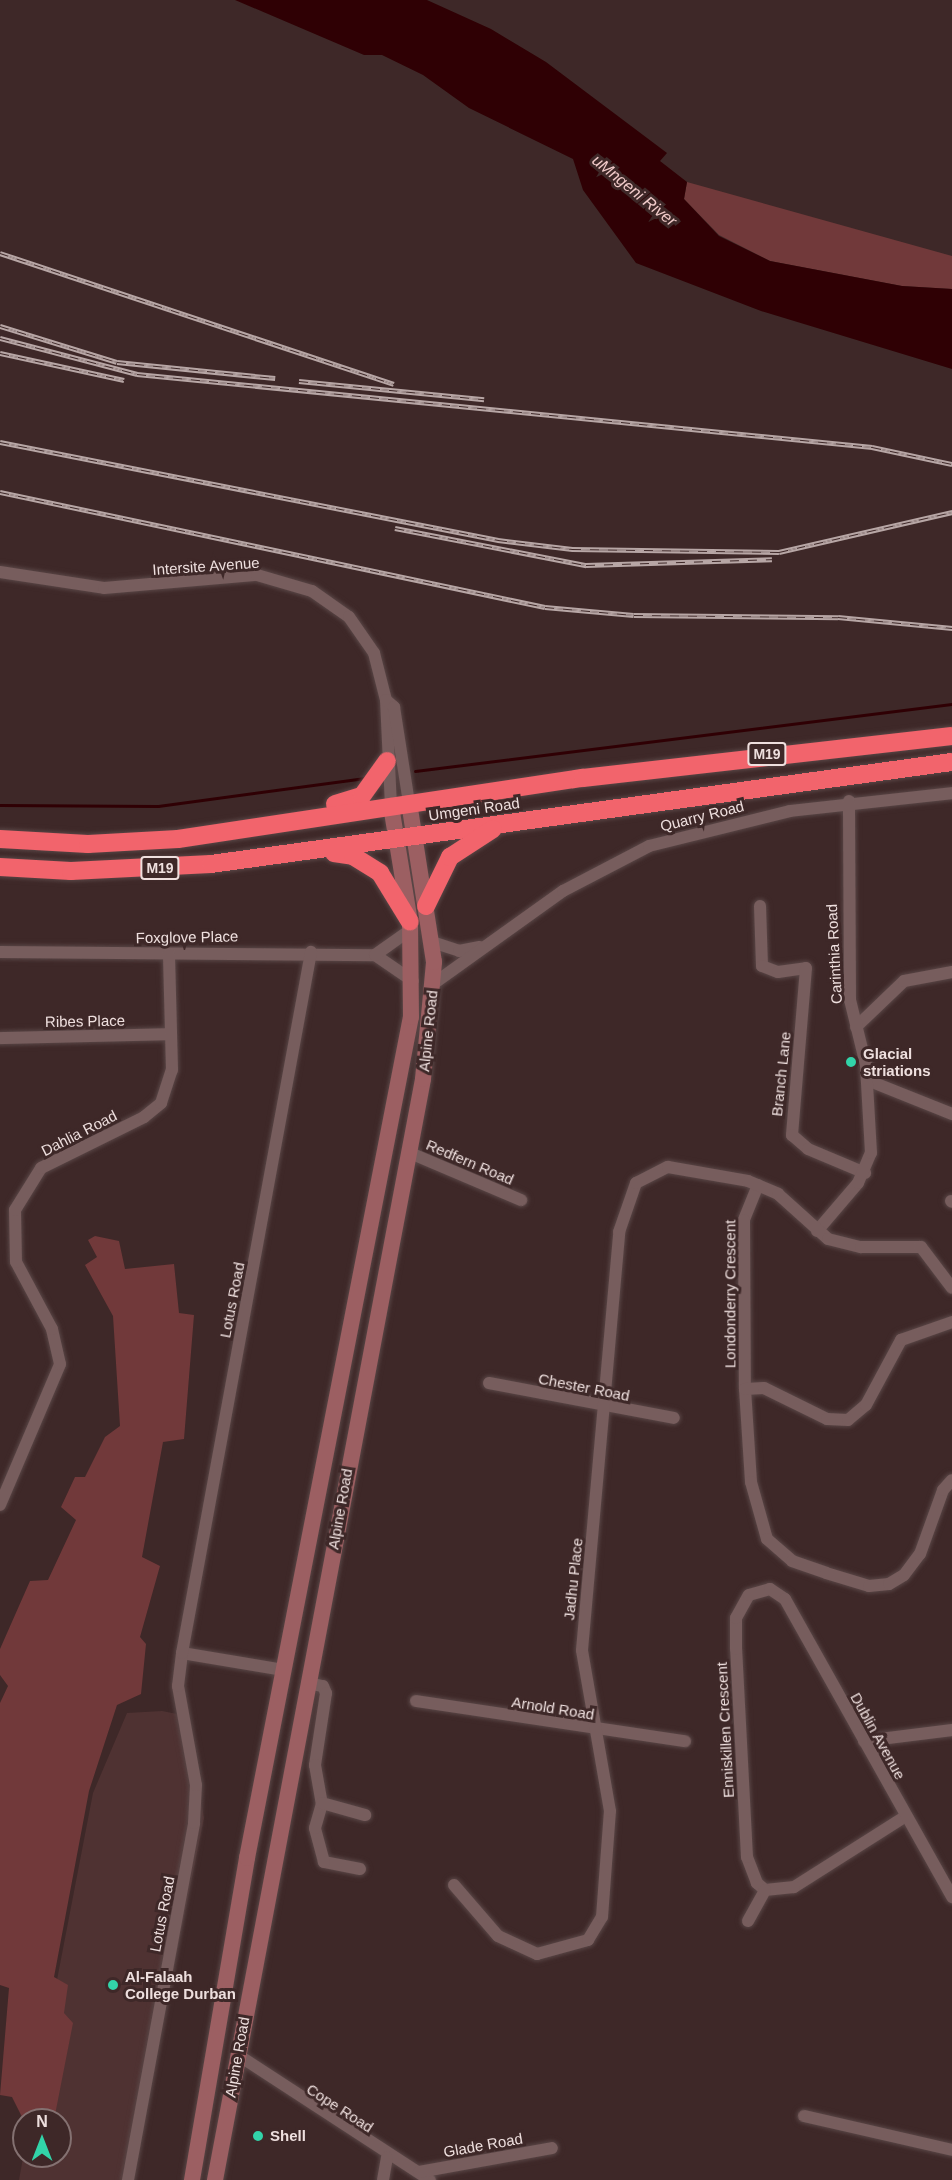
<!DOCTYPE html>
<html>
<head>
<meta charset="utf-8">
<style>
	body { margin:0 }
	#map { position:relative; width:952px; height:2180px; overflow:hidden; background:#3e2828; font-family:Arial,sans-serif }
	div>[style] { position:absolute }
	.built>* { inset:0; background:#4f3232 }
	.green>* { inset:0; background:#71393a }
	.water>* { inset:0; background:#2f0004 }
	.stream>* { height:3px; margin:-1.5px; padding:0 1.5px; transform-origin:1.5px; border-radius:1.5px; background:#2f0004 }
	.roads { filter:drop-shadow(0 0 2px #594646) drop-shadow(0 0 2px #594646) }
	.street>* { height:12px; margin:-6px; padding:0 6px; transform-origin:6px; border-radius:6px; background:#775d5d }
	.secondary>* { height:16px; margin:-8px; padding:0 8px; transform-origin:8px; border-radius:8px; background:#9c5f62 }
	.highway>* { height:18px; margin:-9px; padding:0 9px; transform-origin:9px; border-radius:9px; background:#f2646c }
	.rail>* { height:5px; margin-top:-2.5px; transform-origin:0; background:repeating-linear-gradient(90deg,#3e2828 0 9px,#b7a6a5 0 18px); box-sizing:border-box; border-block:2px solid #b7a6a5 }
	.dots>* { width:16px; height:16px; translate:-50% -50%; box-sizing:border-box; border:3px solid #3e2828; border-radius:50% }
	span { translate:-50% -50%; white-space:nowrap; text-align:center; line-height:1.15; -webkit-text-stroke:6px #3e2828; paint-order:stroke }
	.shield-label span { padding:2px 4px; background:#3e2828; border:2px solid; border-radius:4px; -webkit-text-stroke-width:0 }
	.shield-label { font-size:14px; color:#eedfde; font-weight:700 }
	.street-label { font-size:15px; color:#eedfde }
	.poi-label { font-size:15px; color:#eedfde; font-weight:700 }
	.left { translate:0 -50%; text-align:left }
	.water-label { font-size:16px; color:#f2cbca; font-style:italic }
	.north { position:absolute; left:12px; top:2108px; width:60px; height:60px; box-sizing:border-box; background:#3e2828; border:2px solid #847171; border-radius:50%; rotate:0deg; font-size:16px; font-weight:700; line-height:24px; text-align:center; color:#eedfde }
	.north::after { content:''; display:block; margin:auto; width:21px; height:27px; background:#32d4a9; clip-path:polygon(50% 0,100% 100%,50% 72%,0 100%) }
</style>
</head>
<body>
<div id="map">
	<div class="built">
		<i style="clip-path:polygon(162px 1711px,187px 1716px,204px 1818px,131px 2180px,19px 2180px,24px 2152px,60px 2156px,60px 2120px,30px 2120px,93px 1793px,127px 1713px)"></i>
	</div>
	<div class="green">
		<i style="clip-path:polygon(687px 182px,952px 256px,952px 289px,902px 286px,770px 261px,719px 235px,684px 199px)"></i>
		<i style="clip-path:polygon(95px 1236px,119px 1241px,125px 1269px,174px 1264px,179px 1313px,194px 1315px,184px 1439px,163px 1442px,142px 1557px,160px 1566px,140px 1637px,146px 1644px,141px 1694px,117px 1705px,89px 1791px,54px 1977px,68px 1985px,64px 2013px,73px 2023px,54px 2120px,24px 2121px,12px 2097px,0 2095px,9px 1988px,0 1985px,0 1703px,8px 1686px,0 1675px,0 1649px,30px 1581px,48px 1580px,76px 1520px,61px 1507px,75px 1477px,85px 1477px,105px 1437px,120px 1426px,113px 1316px,85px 1265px,97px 1257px,88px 1240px)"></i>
	</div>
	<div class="water">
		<i style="clip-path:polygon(235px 0,427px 0,491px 29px,546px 62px,667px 153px,660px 161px,687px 182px,684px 199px,719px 236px,770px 261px,902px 286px,952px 289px,952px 369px,761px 311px,636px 263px,583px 190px,573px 159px,469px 108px,423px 75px,382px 55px,364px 55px)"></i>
	</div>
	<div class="stream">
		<i style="left:415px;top:771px;width:541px;rotate:-7.11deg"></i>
		<i style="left:0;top:805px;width:158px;rotate:0.4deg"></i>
		<i style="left:158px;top:806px;width:209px;rotate:-7.7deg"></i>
	</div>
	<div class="roads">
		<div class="street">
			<i style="left:0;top:572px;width:105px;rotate:8.7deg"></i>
			<i style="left:104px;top:588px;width:154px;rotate:-4.9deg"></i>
			<i style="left:257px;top:575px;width:57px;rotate:16.2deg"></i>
			<i style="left:312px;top:591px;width:45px;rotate:35.1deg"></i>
			<i style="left:349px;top:617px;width:44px;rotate:55.2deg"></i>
			<i style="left:374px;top:653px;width:49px;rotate:75.7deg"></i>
			<i style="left:386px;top:700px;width:106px;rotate:87.3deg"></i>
			<i style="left:386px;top:700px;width:11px;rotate:41deg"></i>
			<i style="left:394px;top:707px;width:97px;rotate:81.1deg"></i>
			<i style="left:760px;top:906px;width:60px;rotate:88.1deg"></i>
			<i style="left:762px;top:966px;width:17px;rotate:21deg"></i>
			<i style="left:778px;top:972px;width:28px;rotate:-8deg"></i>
			<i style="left:806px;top:968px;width:168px;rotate:94.8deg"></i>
			<i style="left:792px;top:1135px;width:21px;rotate:41deg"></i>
			<i style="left:808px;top:1149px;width:62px;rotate:22.8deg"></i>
			<i style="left:432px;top:942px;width:28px;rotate:18deg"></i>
			<i style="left:459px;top:951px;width:21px;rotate:-11deg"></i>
			<i style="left:0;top:952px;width:375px;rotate:0.5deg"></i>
			<i style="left:375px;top:955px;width:46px;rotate:34.4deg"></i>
			<i style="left:375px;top:955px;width:43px;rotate:-35.5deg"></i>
			<i style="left:433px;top:984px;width:160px;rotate:-35.6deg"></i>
			<i style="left:563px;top:891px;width:97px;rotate:-27.6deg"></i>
			<i style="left:649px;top:846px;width:145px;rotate:-13.9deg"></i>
			<i style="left:790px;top:811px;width:163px;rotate:-6.3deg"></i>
			<i style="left:856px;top:1027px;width:66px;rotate:-43.8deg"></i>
			<i style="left:904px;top:981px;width:49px;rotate:-10.6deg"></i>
			<i style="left:0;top:1038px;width:171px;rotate:-1.3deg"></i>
			<i style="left:867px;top:1080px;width:92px;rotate:21.8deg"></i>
			<i style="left:408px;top:1152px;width:123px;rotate:23deg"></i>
			<i style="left:758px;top:1185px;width:38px;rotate:112deg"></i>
			<i style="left:744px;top:1220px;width:169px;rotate:89.7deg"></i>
			<i style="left:745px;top:1389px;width:93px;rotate:86.3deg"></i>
			<i style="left:751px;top:1482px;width:59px;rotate:74.3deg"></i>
			<i style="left:767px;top:1539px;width:33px;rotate:41deg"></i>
			<i style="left:792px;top:1561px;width:36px;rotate:19deg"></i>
			<i style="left:826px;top:1573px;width:45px;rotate:16.8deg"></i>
			<i style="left:869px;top:1586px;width:20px;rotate:-6deg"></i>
			<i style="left:889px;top:1584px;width:17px;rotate:-31deg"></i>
			<i style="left:904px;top:1575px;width:26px;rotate:-53deg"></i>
			<i style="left:920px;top:1554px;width:68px;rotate:-70.2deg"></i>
			<i style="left:943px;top:1490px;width:13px;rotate:-48deg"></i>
			<i style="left:951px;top:1201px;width:1px;rotate:45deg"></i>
			<i style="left:817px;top:1231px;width:63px;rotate:-49.5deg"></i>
			<i style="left:858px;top:1183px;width:33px;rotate:-67deg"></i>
			<i style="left:871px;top:1153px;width:88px;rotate:-93.3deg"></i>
			<i style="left:866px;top:1065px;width:67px;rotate:-103.8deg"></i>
			<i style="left:850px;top:1000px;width:199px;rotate:-90.3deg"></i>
			<i style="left:489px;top:1383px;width:188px;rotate:10.7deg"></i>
			<i style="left:745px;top:1389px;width:19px;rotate:-3deg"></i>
			<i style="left:764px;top:1388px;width:70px;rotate:26.2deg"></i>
			<i style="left:827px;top:1419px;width:21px;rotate:3deg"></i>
			<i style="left:848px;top:1420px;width:23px;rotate:-40deg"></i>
			<i style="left:866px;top:1405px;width:74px;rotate:-61.7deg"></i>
			<i style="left:901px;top:1340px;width:54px;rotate:-19.4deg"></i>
			<i style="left:0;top:1505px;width:153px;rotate:-66.9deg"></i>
			<i style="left:60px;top:1364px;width:36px;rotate:-103deg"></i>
			<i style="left:52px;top:1329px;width:76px;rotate:-118.2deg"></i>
			<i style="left:16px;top:1262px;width:52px;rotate:-91.1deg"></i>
			<i style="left:15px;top:1210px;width:49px;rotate:-58.2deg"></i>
			<i style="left:41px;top:1168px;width:115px;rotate:-26.3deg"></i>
			<i style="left:144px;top:1117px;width:22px;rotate:-39deg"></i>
			<i style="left:161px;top:1103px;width:35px;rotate:-72deg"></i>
			<i style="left:172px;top:1070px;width:116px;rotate:-91.5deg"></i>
			<i style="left:182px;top:1653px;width:103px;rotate:9.5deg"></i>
			<i style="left:307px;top:1683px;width:16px;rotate:11deg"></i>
			<i style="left:323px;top:1686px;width:8px;rotate:67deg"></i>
			<i style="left:326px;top:1693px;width:73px;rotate:98.7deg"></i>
			<i style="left:315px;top:1765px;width:39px;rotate:80deg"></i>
			<i style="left:416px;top:1701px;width:272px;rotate:8.5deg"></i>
			<i style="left:864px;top:1741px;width:89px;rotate:-7.1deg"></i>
			<i style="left:906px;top:1816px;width:133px;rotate:147.6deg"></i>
			<i style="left:794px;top:1887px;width:29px;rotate:174deg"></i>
			<i style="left:765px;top:1890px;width:11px;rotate:-139deg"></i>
			<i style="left:757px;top:1883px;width:28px;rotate:-111deg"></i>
			<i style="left:747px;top:1857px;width:208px;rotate:-93deg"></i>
			<i style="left:736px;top:1649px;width:31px;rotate:-90deg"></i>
			<i style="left:736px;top:1618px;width:26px;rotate:-61deg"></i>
			<i style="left:749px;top:1595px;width:22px;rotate:-16deg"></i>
			<i style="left:770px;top:1589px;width:18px;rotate:34deg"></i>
			<i style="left:785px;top:1599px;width:342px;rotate:60.7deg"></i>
			<i style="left:360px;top:1869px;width:37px;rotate:-169deg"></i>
			<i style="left:324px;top:1862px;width:35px;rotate:-105deg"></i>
			<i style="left:315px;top:1828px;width:26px;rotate:-74deg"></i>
			<i style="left:322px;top:1803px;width:45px;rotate:15.6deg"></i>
			<i style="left:454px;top:1885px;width:67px;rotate:49.2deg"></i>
			<i style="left:498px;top:1936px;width:43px;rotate:24.8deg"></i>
			<i style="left:537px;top:1954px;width:53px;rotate:-15.4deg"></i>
			<i style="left:588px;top:1940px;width:27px;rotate:-59deg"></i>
			<i style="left:602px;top:1917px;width:106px;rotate:-85.7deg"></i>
			<i style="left:610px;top:1811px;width:163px;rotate:-99.9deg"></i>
			<i style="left:582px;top:1650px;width:420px;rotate:-84.9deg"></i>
			<i style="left:619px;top:1232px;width:52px;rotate:-70.9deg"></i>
			<i style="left:636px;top:1183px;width:36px;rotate:-27deg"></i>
			<i style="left:668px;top:1167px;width:81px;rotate:9.9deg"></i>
			<i style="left:748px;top:1181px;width:33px;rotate:23deg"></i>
			<i style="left:778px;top:1194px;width:67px;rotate:42deg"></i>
			<i style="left:828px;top:1239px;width:34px;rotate:14deg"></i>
			<i style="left:861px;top:1247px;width:60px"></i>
			<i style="left:921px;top:1247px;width:51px;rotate:52.9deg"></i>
			<i style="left:748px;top:1921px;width:35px;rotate:-61deg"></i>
			<i style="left:238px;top:2055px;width:229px;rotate:33.1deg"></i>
			<i style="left:804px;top:2116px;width:152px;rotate:12.9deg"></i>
			<i style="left:419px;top:2172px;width:135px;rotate:-10.2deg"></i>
			<i style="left:128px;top:2180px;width:363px;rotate:-79.5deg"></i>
			<i style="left:194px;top:1823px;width:38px;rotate:-87deg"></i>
			<i style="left:196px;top:1785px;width:101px;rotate:-100.3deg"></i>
			<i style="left:178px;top:1686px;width:33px;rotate:-83deg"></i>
			<i style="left:182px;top:1653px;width:713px;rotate:-79.57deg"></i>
			<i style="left:383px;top:2180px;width:23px;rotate:-80deg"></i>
		</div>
		<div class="secondary">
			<i style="left:192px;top:2180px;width:327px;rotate:-80.3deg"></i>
			<i style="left:247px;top:1858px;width:857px;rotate:-78.97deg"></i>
			<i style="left:411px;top:1017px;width:95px;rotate:-90.6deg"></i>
			<i style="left:410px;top:922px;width:118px;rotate:-99.3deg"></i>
			<i style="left:215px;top:2180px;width:1120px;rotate:-79.3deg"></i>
			<i style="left:423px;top:1079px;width:118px;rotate:-84.6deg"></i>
			<i style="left:434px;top:962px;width:161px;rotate:-98.9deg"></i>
		</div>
		<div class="highway">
			<i style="left:335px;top:804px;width:28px;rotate:-17deg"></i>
			<i style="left:362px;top:796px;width:43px;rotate:-54.5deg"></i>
			<i style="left:0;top:839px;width:88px;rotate:3.3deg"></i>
			<i style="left:88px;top:844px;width:90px;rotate:-3.2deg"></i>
			<i style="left:178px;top:839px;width:410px;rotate:-8.6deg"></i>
			<i style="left:583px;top:778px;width:371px;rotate:-6.5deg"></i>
			<i style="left:334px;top:853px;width:19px;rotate:9deg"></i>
			<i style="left:353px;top:856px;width:32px;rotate:32deg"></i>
			<i style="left:380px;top:873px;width:57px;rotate:58.5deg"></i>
			<i style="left:0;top:867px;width:71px;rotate:3.2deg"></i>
			<i style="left:71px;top:871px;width:140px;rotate:-2.9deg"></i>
			<i style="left:211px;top:864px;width:748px;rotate:-7.84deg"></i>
			<i style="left:426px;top:906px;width:55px;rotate:-63.9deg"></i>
			<i style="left:450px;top:857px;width:51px;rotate:-33.1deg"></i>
		</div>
	</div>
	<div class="rail">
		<i style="left:0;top:253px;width:415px;rotate:18.4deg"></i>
		<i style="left:0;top:326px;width:122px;rotate:17.1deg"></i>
		<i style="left:117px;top:362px;width:159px;rotate:5.8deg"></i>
		<i style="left:0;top:338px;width:142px;rotate:14.7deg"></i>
		<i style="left:137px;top:374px;width:739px;rotate:5.67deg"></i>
		<i style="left:872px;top:447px;width:82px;rotate:12deg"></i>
		<i style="left:0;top:353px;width:127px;rotate:12.3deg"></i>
		<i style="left:299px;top:381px;width:186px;rotate:5.6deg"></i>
		<i style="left:0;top:442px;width:508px;rotate:11.13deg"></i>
		<i style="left:498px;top:540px;width:75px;rotate:6.9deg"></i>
		<i style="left:572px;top:549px;width:207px;rotate:0.8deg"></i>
		<i style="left:779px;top:552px;width:178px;rotate:-13deg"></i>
		<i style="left:0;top:492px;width:557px;rotate:11.92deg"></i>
		<i style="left:545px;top:607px;width:89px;rotate:5.1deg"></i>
		<i style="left:634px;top:615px;width:204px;rotate:0.6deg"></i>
		<i style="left:838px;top:617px;width:115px;rotate:5.5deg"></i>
		<i style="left:395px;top:528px;width:195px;rotate:11deg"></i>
		<i style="left:586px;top:565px;width:186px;rotate:-1.8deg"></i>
	</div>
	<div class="dots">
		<i style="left:851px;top:1062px;background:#32d4a9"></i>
		<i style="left:113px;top:1985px;background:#32d4a9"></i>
		<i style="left:258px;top:2136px;background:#32d4a9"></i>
	</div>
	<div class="shield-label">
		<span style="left:767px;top:754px">M19</span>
		<span style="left:160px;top:868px">M19</span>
	</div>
	<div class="street-label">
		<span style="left:206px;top:566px;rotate:-4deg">Intersite Avenue</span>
		<span style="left:474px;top:809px;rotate:-8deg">Umgeni Road</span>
		<span style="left:702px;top:816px;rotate:-14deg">Quarry Road</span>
		<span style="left:187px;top:937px;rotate:-1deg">Foxglove Place</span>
		<span style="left:834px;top:954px;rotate:-93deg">Carinthia Road</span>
		<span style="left:85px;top:1021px;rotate:-1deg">Ribes Place</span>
		<span style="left:428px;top:1031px;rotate:-84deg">Alpine Road</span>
		<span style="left:781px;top:1074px;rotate:-84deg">Branch Lane</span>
		<span style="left:79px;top:1133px;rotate:-27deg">Dahlia Road</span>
		<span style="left:470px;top:1162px;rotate:23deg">Redfern Road</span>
		<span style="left:730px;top:1294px;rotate:-90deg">Londonderry Crescent</span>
		<span style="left:232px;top:1300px;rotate:-79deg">Lotus Road</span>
		<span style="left:584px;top:1387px;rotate:11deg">Chester Road</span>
		<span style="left:340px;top:1509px;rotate:-80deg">Alpine Road</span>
		<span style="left:573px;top:1579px;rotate:-84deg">Jadhu Place</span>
		<span style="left:553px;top:1708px;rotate:9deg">Arnold Road</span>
		<span style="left:725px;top:1730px;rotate:-93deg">Enniskillen Crescent</span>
		<span style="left:878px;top:1736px;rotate:61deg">Dublin Avenue</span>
		<span style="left:162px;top:1914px;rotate:-79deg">Lotus Road</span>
		<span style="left:237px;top:2057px;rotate:-80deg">Alpine Road</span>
		<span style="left:340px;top:2108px;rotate:33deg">Cope Road</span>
		<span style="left:483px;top:2145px;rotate:-10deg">Glade Road</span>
	</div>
	<div class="poi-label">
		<span class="left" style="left:863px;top:1062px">Glacial<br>striations</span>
		<span class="left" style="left:125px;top:1985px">Al-Falaah<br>College Durban</span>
		<span class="left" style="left:270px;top:2136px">Shell</span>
	</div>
	<div class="water-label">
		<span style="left:634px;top:191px;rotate:39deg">uMngeni River</span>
	</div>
	<div class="north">N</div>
</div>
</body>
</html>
